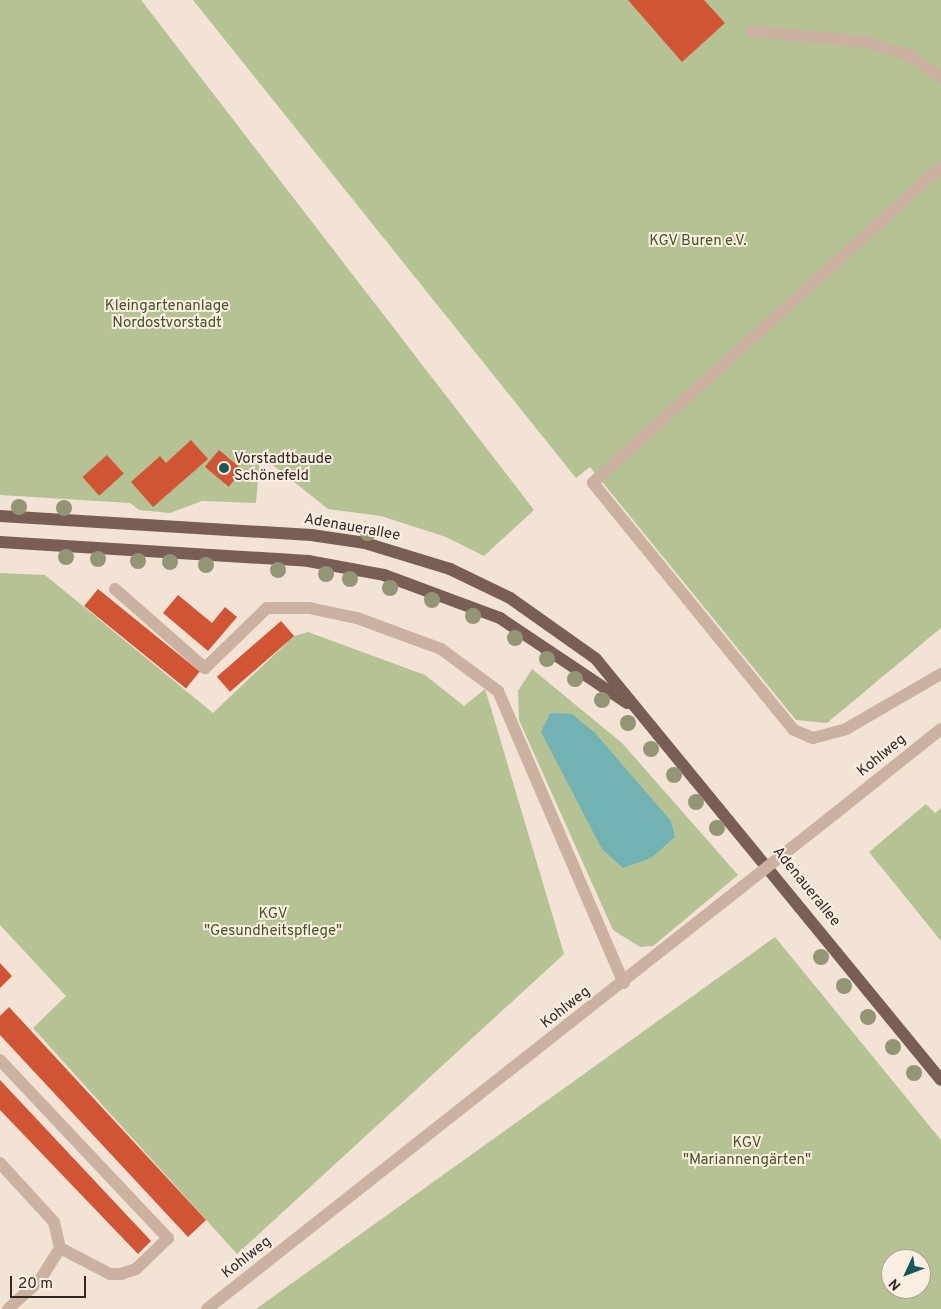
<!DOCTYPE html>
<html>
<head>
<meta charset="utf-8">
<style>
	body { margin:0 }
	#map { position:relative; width:941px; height:1309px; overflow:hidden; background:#f3e3d5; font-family:Overpass,sans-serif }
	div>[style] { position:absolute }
	.green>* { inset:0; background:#b5c294 }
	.water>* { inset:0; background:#72b2b2 }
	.building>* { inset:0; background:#d15435; transform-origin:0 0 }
	.minor>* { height:12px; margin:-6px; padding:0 6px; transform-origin:6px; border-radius:6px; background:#cbb2a0 }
	.major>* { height:12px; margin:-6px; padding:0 6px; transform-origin:6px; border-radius:6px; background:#785e53 }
	.minor-bridge>* { height:12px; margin:-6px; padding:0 6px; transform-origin:6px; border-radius:6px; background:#cbb2a0 }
	.trees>* { width:16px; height:16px; margin:-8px; border-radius:50%; background:#939575 }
	.dots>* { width:14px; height:14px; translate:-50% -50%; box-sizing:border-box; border:2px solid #faeee1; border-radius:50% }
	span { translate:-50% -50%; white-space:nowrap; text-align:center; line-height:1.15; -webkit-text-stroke:4px #faeee1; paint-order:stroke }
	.park-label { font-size:15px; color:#455526 }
	.poi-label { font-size:15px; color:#342824 }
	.left { translate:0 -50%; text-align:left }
	.street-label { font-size:15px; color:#342824 }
	.north { position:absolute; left:881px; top:1249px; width:50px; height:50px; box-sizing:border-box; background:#faeee1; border:1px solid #ab9f95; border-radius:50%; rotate:227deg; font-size:14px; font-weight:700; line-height:20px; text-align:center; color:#342824 }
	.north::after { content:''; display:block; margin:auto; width:18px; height:22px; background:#175759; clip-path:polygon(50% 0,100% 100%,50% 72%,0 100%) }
	.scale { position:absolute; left:10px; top:1276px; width:76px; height:22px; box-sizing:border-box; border:2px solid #342824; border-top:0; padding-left:6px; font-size:15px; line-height:18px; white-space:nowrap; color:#342824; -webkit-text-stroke:4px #faeee1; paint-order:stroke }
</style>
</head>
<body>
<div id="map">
	<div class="green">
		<i style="clip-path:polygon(0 0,141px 0,534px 510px,484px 556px,446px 537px,381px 516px,328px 509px,260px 455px,256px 503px,202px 501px,170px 513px,139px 510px,130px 503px,0 495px)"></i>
		<i style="clip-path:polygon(193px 0,941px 0,941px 628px,827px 723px,796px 720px,590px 467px,576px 478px)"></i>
		<i style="clip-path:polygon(0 573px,45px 575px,213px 713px,294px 636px,308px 632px,425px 675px,464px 706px,485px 689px,487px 695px,564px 954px,237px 1254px,33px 1028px,66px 996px,0 925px)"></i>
		<i style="clip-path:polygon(532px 669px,622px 743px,738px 875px,653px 946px,640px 947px,613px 930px,519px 720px,518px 691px)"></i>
		<i style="clip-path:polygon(926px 804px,935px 813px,941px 808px,941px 941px,869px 852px)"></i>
		<i style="clip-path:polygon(evenodd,775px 937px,941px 1140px,941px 1309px,256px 1309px,775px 937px,891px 1259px,921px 1259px,921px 1289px,891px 1289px,891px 1259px)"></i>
	</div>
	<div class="water">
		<i style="clip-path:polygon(550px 713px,572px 714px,595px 733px,671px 821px,675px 837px,651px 858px,623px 868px,602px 849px,541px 732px)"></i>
	</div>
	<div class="building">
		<i style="clip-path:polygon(628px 0,704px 0,725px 23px,682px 62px)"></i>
		<i style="clip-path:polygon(191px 440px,208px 459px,153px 507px,131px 482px,160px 456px,166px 463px)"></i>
		<i style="left:219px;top:450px;width:31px;height:22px;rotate:40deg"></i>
		<i style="left:107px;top:455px;width:25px;height:33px;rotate:48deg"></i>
		<i style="left:98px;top:589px;width:131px;height:22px;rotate:39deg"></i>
		<i style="clip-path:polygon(178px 595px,212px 623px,225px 607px,237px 617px,208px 651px,163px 613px)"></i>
		<i style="left:281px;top:621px;width:20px;height:85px;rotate:49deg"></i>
		<i style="clip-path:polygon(0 963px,12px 976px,0 988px)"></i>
		<i style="clip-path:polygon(9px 1007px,206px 1220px,188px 1237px,0 1035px,0 1016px)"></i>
		<i style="clip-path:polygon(0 1080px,151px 1241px,138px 1254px,0 1110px)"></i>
	</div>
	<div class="minor">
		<i style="left:752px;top:31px;width:113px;rotate:5.6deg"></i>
		<i style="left:864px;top:42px;width:46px;rotate:16.5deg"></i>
		<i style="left:908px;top:55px;width:40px;rotate:34deg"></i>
		<i style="left:941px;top:167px;width:470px;rotate:137.8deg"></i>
		<i style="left:593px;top:483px;width:318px;rotate:50.9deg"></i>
		<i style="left:794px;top:730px;width:21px;rotate:23deg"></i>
		<i style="left:813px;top:738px;width:34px;rotate:-15deg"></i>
		<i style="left:846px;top:729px;width:110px;rotate:-30.1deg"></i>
		<i style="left:115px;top:589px;width:120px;rotate:41.3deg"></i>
		<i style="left:205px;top:668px;width:86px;rotate:-44.1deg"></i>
		<i style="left:267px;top:608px;width:42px"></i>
		<i style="left:309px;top:608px;width:49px;rotate:11.8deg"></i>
		<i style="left:357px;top:618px;width:90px;rotate:20.3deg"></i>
		<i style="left:441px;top:649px;width:71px;rotate:36.4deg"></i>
		<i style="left:498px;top:691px;width:318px;rotate:66.7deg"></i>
		<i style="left:837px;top:812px;width:133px;rotate:-38.6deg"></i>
		<i style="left:0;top:1060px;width:245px;rotate:46.7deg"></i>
		<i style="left:168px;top:1238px;width:45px;rotate:135.9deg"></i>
		<i style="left:136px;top:1269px;width:16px;rotate:162deg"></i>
		<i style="left:121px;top:1274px;width:11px;rotate:180deg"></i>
		<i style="left:110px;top:1274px;width:56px;rotate:-152.5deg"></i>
		<i style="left:0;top:1163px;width:80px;rotate:47.5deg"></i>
		<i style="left:54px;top:1222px;width:27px;rotate:77deg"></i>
		<i style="left:60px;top:1248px;width:38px;rotate:122deg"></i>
		<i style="left:40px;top:1280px;width:43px;rotate:137.8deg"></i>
		<i style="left:207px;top:1309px;width:681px;rotate:-38.27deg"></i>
	</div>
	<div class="major">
		<i style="left:0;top:516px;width:312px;rotate:3.5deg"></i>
		<i style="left:311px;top:535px;width:55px;rotate:8.4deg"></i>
		<i style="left:365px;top:543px;width:89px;rotate:17deg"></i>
		<i style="left:450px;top:569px;width:67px;rotate:25.8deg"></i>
		<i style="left:510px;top:598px;width:105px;rotate:35.3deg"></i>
		<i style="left:596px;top:659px;width:544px;rotate:50.67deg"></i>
		<i style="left:0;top:542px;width:309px;rotate:3.5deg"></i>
		<i style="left:308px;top:561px;width:77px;rotate:10.4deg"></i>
		<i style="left:384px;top:575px;width:124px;rotate:20.3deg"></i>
		<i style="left:500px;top:618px;width:153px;rotate:33.8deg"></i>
	</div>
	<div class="minor-bridge">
		<i style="left:742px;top:887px;width:121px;rotate:-38.3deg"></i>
	</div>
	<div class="trees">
		<i style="left:19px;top:507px"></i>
		<i style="left:64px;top:508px"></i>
		<i style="left:368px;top:533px"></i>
		<i style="left:66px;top:557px"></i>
		<i style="left:98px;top:559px"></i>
		<i style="left:138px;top:561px"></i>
		<i style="left:170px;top:562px"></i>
		<i style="left:206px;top:565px"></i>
		<i style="left:278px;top:570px"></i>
		<i style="left:326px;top:574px"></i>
		<i style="left:350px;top:579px"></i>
		<i style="left:390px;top:588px"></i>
		<i style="left:432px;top:600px"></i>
		<i style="left:473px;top:616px"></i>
		<i style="left:515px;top:638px"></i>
		<i style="left:547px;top:659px"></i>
		<i style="left:575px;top:679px"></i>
		<i style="left:602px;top:700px"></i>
		<i style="left:628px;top:723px"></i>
		<i style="left:651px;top:749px"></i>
		<i style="left:674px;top:775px"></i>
		<i style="left:696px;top:802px"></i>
		<i style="left:717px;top:828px"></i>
		<i style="left:821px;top:957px"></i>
		<i style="left:844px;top:986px"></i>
		<i style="left:868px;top:1017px"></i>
		<i style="left:893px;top:1047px"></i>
		<i style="left:914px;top:1073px"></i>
	</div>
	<div class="dots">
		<i style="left:224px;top:468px;background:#175759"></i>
	</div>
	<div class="park-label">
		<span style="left:698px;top:242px">KGV Buren e.V.</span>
		<span style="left:167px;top:315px">Kleingartenanlage<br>Nordostvorstadt</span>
		<span style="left:273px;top:923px">KGV<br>"Gesundheitspflege"</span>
		<span style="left:747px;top:1152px">KGV<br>"Mariannengärten"</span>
	</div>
	<div class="poi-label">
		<span class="left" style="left:234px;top:468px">Vorstadtbaude<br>Schönefeld</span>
	</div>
	<div class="street-label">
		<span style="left:352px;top:528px;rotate:10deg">Adenauerallee</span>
		<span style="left:882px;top:756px;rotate:-39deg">Kohlweg</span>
		<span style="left:806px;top:887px;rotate:51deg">Adenauerallee</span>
		<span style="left:566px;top:1008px;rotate:-38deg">Kohlweg</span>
		<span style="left:247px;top:1258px;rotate:-38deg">Kohlweg</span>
	</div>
	<div class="north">N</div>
	<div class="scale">20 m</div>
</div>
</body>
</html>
